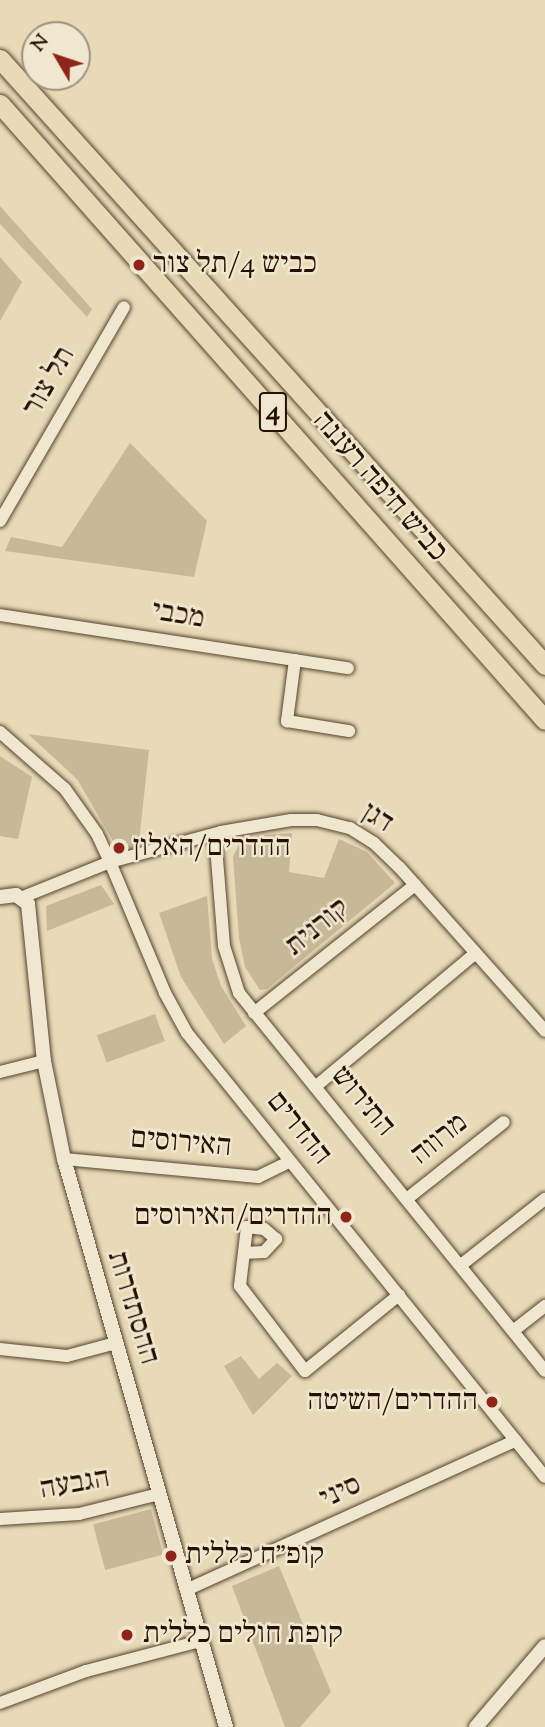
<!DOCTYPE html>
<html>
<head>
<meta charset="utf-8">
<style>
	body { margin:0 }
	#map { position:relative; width:545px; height:1727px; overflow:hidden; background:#e8dab7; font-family:"Sorts Mill Goudy","Frank Ruhl Libre",serif }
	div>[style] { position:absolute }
	.green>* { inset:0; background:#c7b898; transform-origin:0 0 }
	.roads { filter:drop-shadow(0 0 2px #56432e) drop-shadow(0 0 2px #56432e) }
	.minor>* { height:12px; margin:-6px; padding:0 6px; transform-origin:6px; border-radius:6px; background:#f0e7d0 }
	.tertiary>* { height:14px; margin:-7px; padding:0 7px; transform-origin:7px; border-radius:7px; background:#f0e7d0 }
	.trunk>* { height:19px; margin:-9.5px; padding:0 9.5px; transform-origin:9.5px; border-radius:9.5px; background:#e8dab7 }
	.dots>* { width:19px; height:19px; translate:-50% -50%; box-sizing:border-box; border:4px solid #f0e7d0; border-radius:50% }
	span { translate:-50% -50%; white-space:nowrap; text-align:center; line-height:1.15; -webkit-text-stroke:5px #f0e7d0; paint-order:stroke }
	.shield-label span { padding:2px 5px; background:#f0e7d0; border:2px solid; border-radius:5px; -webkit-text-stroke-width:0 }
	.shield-label { font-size:28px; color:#261100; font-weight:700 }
	.poi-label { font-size:30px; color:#261100 }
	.left { translate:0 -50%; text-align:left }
	.right { translate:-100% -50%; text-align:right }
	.street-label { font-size:30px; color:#261100 }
	.north { position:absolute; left:21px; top:21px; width:70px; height:70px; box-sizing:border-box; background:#f0e7d0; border:2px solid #9f917d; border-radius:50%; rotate:309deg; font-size:19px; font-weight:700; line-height:28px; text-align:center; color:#261100 }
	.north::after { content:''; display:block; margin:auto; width:24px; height:32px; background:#8f2418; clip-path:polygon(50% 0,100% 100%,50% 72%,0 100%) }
</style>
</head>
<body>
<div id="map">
	<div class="green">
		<i style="clip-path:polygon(0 206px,92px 309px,87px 317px,0 224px)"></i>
		<i style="clip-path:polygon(0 257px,22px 282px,0 321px)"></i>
		<i style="clip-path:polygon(130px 443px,207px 521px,194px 577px,5px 551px,11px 537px,62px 547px)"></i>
		<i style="clip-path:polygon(28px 734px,149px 750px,138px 851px,120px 853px,77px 779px)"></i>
		<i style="clip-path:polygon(0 756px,32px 777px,18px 839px,0 836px)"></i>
		<i style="clip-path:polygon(292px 833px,289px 872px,324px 878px,339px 839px,367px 852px,395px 883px,267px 989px,260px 990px,245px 967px,239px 938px,233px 857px,242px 837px)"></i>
		<i style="clip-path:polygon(101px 885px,114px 904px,47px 931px,46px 906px)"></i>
		<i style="clip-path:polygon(207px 896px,212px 959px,221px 986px,246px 1026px,224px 1044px,181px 977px,159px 913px)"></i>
		<i style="left:155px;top:1014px;width:29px;height:62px;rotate:70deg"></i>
		<i style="clip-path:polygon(241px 1356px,259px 1379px,277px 1363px,292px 1376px,253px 1415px,224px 1366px)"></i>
		<i style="left:151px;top:1509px;width:47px;height:60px;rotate:75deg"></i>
		<i style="clip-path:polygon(279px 1566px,331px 1692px,300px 1727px,285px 1727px,232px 1586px)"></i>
	</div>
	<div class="roads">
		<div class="minor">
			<i style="left:0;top:521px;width:247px;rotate:-59.9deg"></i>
			<i style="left:0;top:615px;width:352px;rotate:8.7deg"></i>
			<i style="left:295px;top:660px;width:62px;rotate:97.5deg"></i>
			<i style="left:287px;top:721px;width:63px;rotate:9.2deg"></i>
			<i style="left:0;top:732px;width:86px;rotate:41.2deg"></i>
			<i style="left:65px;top:789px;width:55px;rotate:54.6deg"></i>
			<i style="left:97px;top:834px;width:31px;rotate:65deg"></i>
			<i style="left:110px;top:862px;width:115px;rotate:-15.1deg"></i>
			<i style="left:221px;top:832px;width:71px;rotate:-9.7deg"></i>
			<i style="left:291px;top:820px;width:26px"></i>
			<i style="left:317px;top:820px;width:34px;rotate:14deg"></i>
			<i style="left:350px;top:828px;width:28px;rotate:32deg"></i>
			<i style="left:374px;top:843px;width:36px;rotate:44deg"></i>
			<i style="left:400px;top:868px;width:218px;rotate:48.3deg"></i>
			<i style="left:215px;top:834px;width:112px;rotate:85.4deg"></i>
			<i style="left:224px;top:946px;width:49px;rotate:72.3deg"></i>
			<i style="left:239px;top:993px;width:486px;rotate:51deg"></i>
			<i style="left:23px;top:897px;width:94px;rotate:-21.9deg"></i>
			<i style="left:110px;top:862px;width:142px;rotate:67.2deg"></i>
			<i style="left:165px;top:993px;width:46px;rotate:61.2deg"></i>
			<i style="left:187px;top:1033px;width:570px;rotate:51.12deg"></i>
			<i style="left:254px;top:1013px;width:206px;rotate:-38.5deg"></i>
			<i style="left:0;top:1072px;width:45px;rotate:-14deg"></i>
			<i style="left:315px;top:1087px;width:209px;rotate:-39.8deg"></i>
			<i style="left:64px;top:1159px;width:195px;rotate:5.3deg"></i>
			<i style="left:258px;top:1177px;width:34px;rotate:-26deg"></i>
			<i style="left:408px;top:1198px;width:122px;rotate:-38.4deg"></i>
			<i style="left:244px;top:1253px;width:20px;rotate:-3deg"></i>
			<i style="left:264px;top:1252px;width:18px;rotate:-47deg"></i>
			<i style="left:276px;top:1239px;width:16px;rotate:-140deg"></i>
			<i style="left:264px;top:1229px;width:17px;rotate:-173deg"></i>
			<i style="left:247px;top:1227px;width:59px;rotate:96.8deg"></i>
			<i style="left:240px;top:1286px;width:107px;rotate:52.6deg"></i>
			<i style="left:305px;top:1371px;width:121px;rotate:-39deg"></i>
			<i style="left:461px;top:1265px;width:107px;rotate:-38.2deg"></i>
			<i style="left:513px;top:1331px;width:41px;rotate:-38deg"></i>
			<i style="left:0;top:1349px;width:67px;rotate:6deg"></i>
			<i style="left:67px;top:1356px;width:51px;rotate:-14.9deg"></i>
			<i style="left:0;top:1519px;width:79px;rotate:-3.6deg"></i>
			<i style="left:79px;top:1514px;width:82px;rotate:-14deg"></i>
			<i style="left:186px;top:1590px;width:362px;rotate:-24.4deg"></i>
			<i style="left:0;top:1703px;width:92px;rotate:-20.4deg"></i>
			<i style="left:86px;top:1671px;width:118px;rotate:-14.7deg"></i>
		</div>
		<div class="tertiary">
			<i style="left:0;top:897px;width:16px;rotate:-7deg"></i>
			<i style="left:16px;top:895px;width:15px;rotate:37deg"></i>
			<i style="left:28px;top:904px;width:158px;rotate:84.2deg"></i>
			<i style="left:44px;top:1061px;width:100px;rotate:78.5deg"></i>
			<i style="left:64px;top:1159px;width:591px;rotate:74.08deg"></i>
			<i style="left:476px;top:1727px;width:106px;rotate:-49.6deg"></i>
		</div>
		<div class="trunk">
			<i style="left:0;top:59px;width:815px;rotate:48.03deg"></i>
			<i style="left:0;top:104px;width:822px;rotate:48.5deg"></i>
		</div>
	</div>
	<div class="dots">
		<i style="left:139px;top:265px;background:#8f2418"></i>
		<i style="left:119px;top:848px;background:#8f2418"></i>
		<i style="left:346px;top:1217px;background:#8f2418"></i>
		<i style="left:492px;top:1402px;background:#8f2418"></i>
		<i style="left:171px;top:1556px;background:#8f2418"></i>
		<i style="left:127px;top:1635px;background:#8f2418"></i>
	</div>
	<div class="shield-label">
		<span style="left:273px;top:412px">4</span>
	</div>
	<div class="poi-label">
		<span class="left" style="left:153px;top:265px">כביש 4/תל צור</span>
		<span class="left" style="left:133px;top:848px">ההדרים/האלון</span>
		<span class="right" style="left:332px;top:1217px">ההדרים/האירוסים</span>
		<span class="right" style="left:478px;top:1402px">ההדרים/השיטה</span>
		<span class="left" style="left:185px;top:1556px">קופ״ח כללית</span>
		<span class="left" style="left:143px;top:1635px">קופת חולים כללית</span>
	</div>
	<div class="street-label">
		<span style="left:50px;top:382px;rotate:-60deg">תל צור</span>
		<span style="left:379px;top:487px;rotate:49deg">כביש חיפה רעננה</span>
		<span style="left:178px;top:616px;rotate:9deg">מכבי</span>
		<span style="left:377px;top:819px;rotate:32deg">דגן</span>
		<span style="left:318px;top:928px;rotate:-39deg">קורנית</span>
		<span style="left:362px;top:1102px;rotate:50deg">התירוש</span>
		<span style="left:298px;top:1129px;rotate:51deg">ההדרים</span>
		<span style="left:440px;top:1140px;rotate:-39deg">מרווה</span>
		<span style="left:181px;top:1144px;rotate:5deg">האירוסים</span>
		<span style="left:132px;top:1308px;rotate:73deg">ההסתדרות</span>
		<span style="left:75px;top:1485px;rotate:-10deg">הגבעה</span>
		<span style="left:341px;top:1493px;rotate:-25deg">סיני</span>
	</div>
	<div class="north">N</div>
</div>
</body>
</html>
